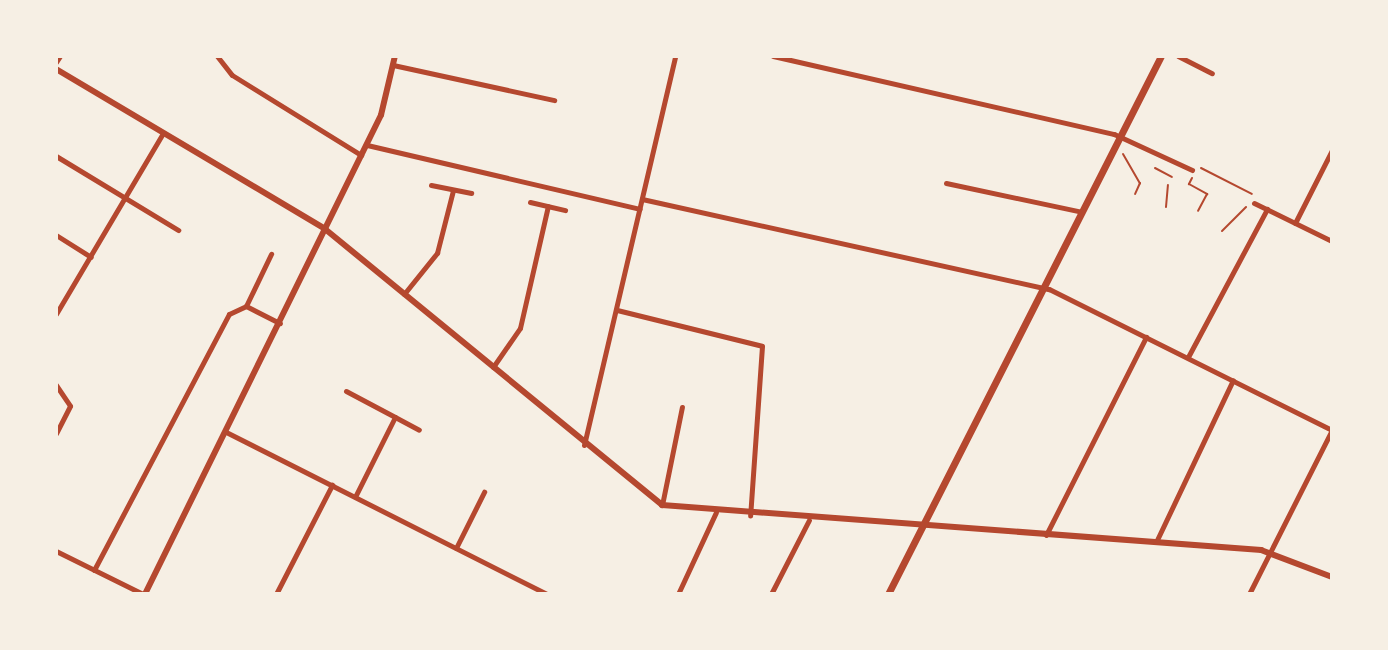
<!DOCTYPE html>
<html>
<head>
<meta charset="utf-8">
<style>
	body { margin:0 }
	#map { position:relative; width:1388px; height:650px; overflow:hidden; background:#f6efe4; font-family:Mulish,sans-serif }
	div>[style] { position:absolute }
	.path>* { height:2px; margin:-1px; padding:0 1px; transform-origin:1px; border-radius:1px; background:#b5482f }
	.minor>* { height:5px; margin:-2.5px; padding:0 2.5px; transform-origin:2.5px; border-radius:2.5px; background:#b5482f }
	.tertiary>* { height:6px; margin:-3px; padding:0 3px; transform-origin:3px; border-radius:3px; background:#b5482f }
	.secondary>* { height:7px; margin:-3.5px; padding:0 3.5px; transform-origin:3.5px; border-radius:3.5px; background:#b5482f }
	span { translate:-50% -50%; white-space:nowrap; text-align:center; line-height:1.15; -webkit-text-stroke:8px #f6efe4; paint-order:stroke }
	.frame { position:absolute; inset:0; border:58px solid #f6efe4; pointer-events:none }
</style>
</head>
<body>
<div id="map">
	<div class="path">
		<i style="left:1123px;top:154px;width:34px;rotate:60deg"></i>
		<i style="left:1140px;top:183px;width:12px;rotate:114deg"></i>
		<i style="left:1155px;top:168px;width:19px;rotate:28deg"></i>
		<i style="left:1201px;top:168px;width:57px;rotate:27deg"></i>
		<i style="left:1192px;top:178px;width:7px;rotate:117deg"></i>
		<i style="left:1189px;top:184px;width:21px;rotate:29deg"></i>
		<i style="left:1207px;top:194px;width:19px;rotate:118deg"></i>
		<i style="left:1166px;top:207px;width:22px;rotate:-85deg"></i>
		<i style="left:1222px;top:231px;width:34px;rotate:-45deg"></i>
	</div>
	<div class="minor">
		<i style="left:217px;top:56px;width:24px;rotate:52deg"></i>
		<i style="left:232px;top:75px;width:152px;rotate:31.8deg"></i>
		<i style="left:773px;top:56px;width:350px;rotate:12.9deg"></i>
		<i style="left:1114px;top:134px;width:86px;rotate:24.8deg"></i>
		<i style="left:1178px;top:56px;width:38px;rotate:27deg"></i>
		<i style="left:56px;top:62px;width:7px;rotate:-56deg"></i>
		<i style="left:393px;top:65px;width:165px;rotate:12.3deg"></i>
		<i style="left:367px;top:145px;width:280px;rotate:13.2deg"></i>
		<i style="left:56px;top:156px;width:143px;rotate:31.2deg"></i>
		<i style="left:946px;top:183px;width:139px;rotate:12deg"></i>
		<i style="left:431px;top:185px;width:41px;rotate:11.3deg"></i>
		<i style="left:642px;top:199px;width:417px;rotate:12.5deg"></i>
		<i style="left:1049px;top:289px;width:316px;rotate:26.5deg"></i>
		<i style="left:530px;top:202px;width:36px;rotate:13deg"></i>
		<i style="left:1254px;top:203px;width:87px;rotate:26deg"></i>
		<i style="left:1295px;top:223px;width:82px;rotate:-63.1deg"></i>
		<i style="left:56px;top:235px;width:41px;rotate:32.2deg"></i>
		<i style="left:404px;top:294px;width:53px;rotate:-51.2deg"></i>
		<i style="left:437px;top:253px;width:65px;rotate:-75.7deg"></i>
		<i style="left:246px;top:306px;width:58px;rotate:-64.3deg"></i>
		<i style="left:617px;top:310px;width:149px;rotate:13.9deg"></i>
		<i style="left:762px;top:346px;width:170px;rotate:94deg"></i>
		<i style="left:56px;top:314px;width:210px;rotate:-59.4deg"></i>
		<i style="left:1188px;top:357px;width:168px;rotate:-61.9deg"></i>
		<i style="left:493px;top:367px;width:47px;rotate:-55.3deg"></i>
		<i style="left:520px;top:328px;width:125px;rotate:-77.1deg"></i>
		<i style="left:56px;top:385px;width:25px;rotate:56deg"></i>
		<i style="left:70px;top:406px;width:31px;rotate:117deg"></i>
		<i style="left:346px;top:391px;width:55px;rotate:28deg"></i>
		<i style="left:395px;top:417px;width:89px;rotate:116.6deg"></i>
		<i style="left:395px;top:417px;width:27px;rotate:28deg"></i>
		<i style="left:226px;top:432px;width:360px;rotate:26.8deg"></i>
		<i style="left:584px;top:445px;width:400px;rotate:-76.8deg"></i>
		<i style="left:662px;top:505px;width:100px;rotate:-78.5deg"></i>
		<i style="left:1046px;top:535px;width:222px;rotate:-63.2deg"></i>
		<i style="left:1156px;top:542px;width:179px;rotate:-64.6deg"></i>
		<i style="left:456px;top:548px;width:63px;rotate:-63.4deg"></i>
		<i style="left:56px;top:551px;width:97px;rotate:26.3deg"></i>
		<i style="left:94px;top:570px;width:289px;rotate:-62.2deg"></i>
		<i style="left:229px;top:314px;width:19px;rotate:-25deg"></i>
		<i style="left:246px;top:306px;width:38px;rotate:27deg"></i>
		<i style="left:276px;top:594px;width:123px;rotate:-62.8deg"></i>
		<i style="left:678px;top:594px;width:90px;rotate:-65.1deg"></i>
		<i style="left:771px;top:594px;width:83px;rotate:-62.8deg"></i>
		<i style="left:1249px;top:594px;width:184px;rotate:-63.2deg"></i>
	</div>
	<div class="tertiary">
		<i style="left:56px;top:69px;width:313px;rotate:30.7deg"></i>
		<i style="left:325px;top:229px;width:436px;rotate:39.3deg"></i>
		<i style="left:662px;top:505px;width:601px;rotate:4.3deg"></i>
		<i style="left:1261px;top:550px;width:76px;rotate:20.8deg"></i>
		<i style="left:145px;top:594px;width:534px;rotate:-63.77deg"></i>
		<i style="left:381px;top:115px;width:61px;rotate:-76.7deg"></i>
	</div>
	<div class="secondary">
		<i style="left:888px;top:594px;width:603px;rotate:-63.1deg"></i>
	</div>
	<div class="frame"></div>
</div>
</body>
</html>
